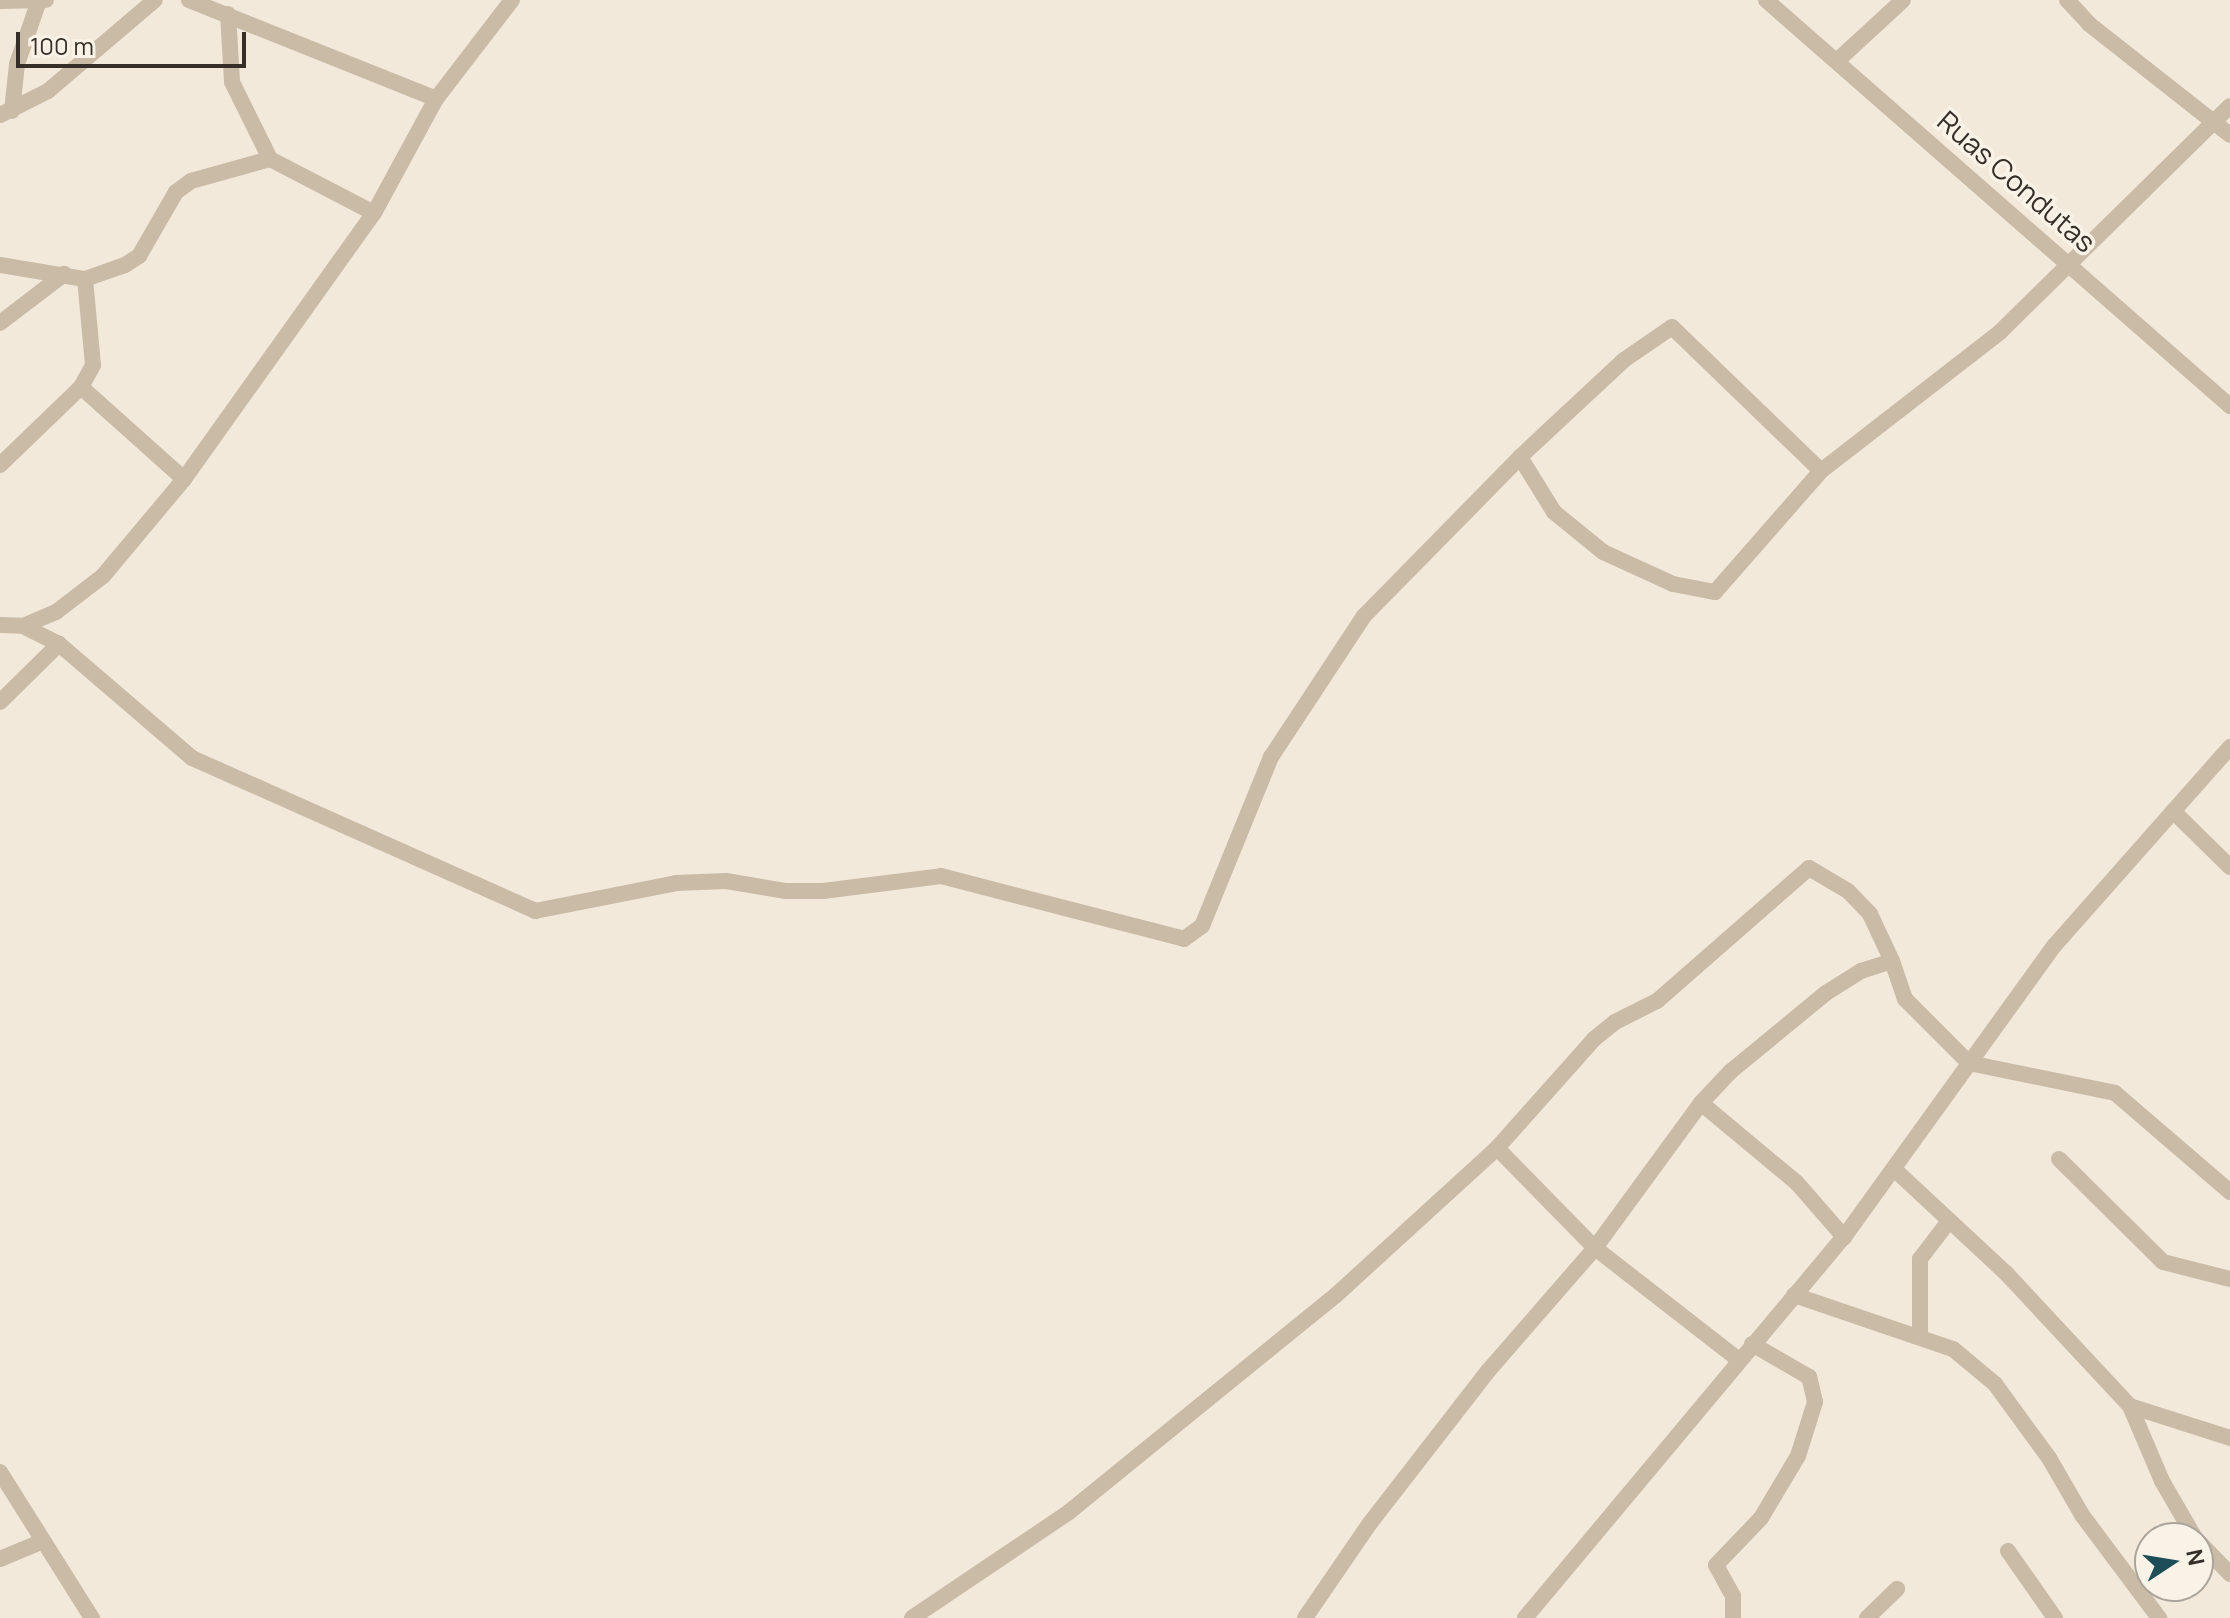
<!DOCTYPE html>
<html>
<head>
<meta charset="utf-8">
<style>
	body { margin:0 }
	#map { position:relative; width:2230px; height:1618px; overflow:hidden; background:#f2e9db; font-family:Manrope,sans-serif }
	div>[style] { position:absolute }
	.minor>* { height:16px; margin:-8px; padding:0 8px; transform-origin:8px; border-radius:8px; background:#cabba7 }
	span { translate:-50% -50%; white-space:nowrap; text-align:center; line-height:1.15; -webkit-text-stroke:7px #f9f3e7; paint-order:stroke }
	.street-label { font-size:28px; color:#362e28 }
	.north { position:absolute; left:2134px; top:1522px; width:80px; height:80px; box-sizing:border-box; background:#f9f3e7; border:2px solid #aba49b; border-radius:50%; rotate:78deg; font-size:22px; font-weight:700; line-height:32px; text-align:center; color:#362e28 }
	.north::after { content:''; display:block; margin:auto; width:28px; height:36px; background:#1d4e58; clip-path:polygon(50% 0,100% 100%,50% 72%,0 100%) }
	.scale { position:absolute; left:16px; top:32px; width:230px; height:36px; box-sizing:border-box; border:4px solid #362e28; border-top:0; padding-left:10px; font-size:24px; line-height:28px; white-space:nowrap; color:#362e28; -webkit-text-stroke:6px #f9f3e7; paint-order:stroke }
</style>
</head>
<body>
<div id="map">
	<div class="minor">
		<i style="left:189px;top:0;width:266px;rotate:21.8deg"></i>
		<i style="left:1766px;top:0;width:617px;rotate:41.19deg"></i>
		<i style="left:2067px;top:0;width:33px;rotate:47deg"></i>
		<i style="left:2089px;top:24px;width:179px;rotate:38.2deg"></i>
		<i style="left:0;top:1px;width:46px;rotate:-1.2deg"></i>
		<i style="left:228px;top:14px;width:68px;rotate:86.6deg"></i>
		<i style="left:232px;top:82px;width:86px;rotate:63.7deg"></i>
		<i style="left:270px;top:159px;width:117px;rotate:27.4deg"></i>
		<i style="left:1838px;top:60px;width:88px;rotate:-42.7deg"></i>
		<i style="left:12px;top:111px;width:47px;rotate:-83.9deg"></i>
		<i style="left:17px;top:64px;width:67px;rotate:-70.8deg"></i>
		<i style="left:0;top:115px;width:54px;rotate:-26.6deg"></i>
		<i style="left:48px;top:91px;width:140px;rotate:-40.4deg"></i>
		<i style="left:0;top:265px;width:86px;rotate:9.4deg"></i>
		<i style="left:85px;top:279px;width:42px;rotate:-19.3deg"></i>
		<i style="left:125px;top:265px;width:17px;rotate:-33deg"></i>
		<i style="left:139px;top:256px;width:74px;rotate:-60deg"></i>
		<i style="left:176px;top:192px;width:19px;rotate:-36deg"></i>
		<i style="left:191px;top:181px;width:82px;rotate:-15.6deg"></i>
		<i style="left:0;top:323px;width:81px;rotate:-37.4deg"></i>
		<i style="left:81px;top:387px;width:138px;rotate:41.8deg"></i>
		<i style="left:1520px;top:457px;width:65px;rotate:58.3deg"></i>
		<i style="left:1554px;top:512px;width:63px;rotate:39.2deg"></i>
		<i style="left:1603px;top:552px;width:77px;rotate:24.6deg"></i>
		<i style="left:1673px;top:584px;width:43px;rotate:10.8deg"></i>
		<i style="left:1715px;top:592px;width:161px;rotate:-48.8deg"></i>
		<i style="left:0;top:465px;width:112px;rotate:-43.9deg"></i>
		<i style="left:81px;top:387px;width:25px;rotate:-61deg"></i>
		<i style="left:93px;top:365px;width:86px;rotate:-95.3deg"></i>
		<i style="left:0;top:625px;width:23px;rotate:2deg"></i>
		<i style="left:23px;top:626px;width:40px;rotate:26.6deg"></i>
		<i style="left:59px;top:644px;width:175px;rotate:40.6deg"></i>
		<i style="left:192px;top:758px;width:376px;rotate:24deg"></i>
		<i style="left:535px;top:911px;width:144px;rotate:-11.2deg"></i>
		<i style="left:676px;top:883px;width:50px;rotate:-2.3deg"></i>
		<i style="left:726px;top:881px;width:61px;rotate:9.5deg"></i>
		<i style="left:786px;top:891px;width:37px"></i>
		<i style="left:823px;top:891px;width:119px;rotate:-7.2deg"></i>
		<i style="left:941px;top:876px;width:251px;rotate:14.5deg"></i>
		<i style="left:1184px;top:939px;width:22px;rotate:-36deg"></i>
		<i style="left:1202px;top:926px;width:183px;rotate:-67.8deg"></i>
		<i style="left:1271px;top:757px;width:169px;rotate:-56.6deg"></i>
		<i style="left:1364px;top:616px;width:223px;rotate:-45.5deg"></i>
		<i style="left:1520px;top:457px;width:142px;rotate:-43deg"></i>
		<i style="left:1624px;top:360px;width:58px;rotate:-34.5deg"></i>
		<i style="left:1672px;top:327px;width:207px;rotate:44deg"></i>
		<i style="left:1821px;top:471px;width:227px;rotate:-37.8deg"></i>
		<i style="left:2000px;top:332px;width:322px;rotate:-44.5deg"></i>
		<i style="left:23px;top:626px;width:36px;rotate:-23deg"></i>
		<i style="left:56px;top:612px;width:59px;rotate:-37.5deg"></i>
		<i style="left:103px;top:576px;width:126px;rotate:-50.1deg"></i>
		<i style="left:184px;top:479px;width:327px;rotate:-54.5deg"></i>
		<i style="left:374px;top:213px;width:130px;rotate:-61.5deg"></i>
		<i style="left:436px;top:99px;width:125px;rotate:-52.5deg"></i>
		<i style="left:0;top:702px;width:83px;rotate:-44.5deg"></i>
		<i style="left:2173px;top:811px;width:80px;rotate:44.5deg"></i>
		<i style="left:1892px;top:961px;width:40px;rotate:71.1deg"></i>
		<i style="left:1905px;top:999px;width:91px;rotate:45deg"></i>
		<i style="left:1969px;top:1063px;width:149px;rotate:11.6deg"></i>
		<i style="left:2115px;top:1093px;width:152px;rotate:40.7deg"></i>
		<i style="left:1701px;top:1103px;width:125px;rotate:39.8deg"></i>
		<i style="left:1797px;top:1183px;width:72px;rotate:49deg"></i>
		<i style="left:1497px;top:1148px;width:140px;rotate:45.6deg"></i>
		<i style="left:1595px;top:1248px;width:182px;rotate:37.9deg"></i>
		<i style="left:2059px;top:1159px;width:146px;rotate:44.7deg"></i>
		<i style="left:2163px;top:1262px;width:69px;rotate:14.2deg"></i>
		<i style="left:1894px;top:1169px;width:151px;rotate:42.9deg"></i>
		<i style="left:2005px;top:1272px;width:183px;rotate:47deg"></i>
		<i style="left:2130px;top:1406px;width:82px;rotate:66.9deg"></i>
		<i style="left:2162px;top:1481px;width:66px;rotate:59.9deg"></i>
		<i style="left:1794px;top:1295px;width:168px;rotate:18.8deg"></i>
		<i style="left:1953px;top:1349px;width:55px;rotate:39.8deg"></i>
		<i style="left:1995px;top:1384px;width:92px;rotate:53.9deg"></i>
		<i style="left:2049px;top:1458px;width:66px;rotate:59.9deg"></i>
		<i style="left:2082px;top:1515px;width:129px;rotate:53.2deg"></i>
		<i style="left:1920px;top:1337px;width:78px;rotate:-90deg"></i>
		<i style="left:1920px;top:1259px;width:48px;rotate:-52.7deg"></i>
		<i style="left:2130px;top:1406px;width:105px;rotate:17.7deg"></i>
		<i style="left:0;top:1472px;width:173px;rotate:57.8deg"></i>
		<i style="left:2198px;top:1541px;width:46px;rotate:45.9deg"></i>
		<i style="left:2008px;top:1551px;width:82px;rotate:55deg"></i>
		<i style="left:0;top:1559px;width:47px;rotate:-22.7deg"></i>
		<i style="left:912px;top:1618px;width:189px;rotate:-34deg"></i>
		<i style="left:1069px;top:1512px;width:343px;rotate:-39.1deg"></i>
		<i style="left:1335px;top:1296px;width:219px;rotate:-42.4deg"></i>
		<i style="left:1497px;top:1148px;width:146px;rotate:-48.3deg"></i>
		<i style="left:1594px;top:1039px;width:27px;rotate:-39deg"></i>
		<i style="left:1615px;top:1022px;width:47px;rotate:-26.6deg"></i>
		<i style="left:1657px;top:1001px;width:202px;rotate:-41.2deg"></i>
		<i style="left:1809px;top:868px;width:45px;rotate:30.5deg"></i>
		<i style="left:1848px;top:891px;width:32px;rotate:46deg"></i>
		<i style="left:1870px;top:914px;width:52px;rotate:64.9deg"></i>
		<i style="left:1892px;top:961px;width:33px;rotate:162deg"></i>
		<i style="left:1861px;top:971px;width:41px;rotate:147.8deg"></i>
		<i style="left:1826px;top:993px;width:123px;rotate:140.6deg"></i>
		<i style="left:1731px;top:1071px;width:44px;rotate:133.2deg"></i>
		<i style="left:1701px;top:1103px;width:180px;rotate:126.2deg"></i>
		<i style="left:1595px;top:1248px;width:163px;rotate:131deg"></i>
		<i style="left:1488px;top:1371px;width:192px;rotate:127.8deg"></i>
		<i style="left:1370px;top:1523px;width:115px;rotate:124.4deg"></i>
		<i style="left:1525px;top:1618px;width:497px;rotate:-50.1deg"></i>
		<i style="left:1844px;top:1237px;width:359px;rotate:-54.2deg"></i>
		<i style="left:2054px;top:946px;width:266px;rotate:-48.5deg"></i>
		<i style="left:1733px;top:1618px;width:22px;rotate:-90deg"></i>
		<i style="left:1733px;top:1596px;width:35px;rotate:-119deg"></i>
		<i style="left:1716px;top:1565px;width:65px;rotate:-46.2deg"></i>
		<i style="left:1761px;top:1518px;width:72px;rotate:-59.2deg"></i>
		<i style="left:1798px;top:1456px;width:57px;rotate:-72.5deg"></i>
		<i style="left:1815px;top:1402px;width:26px;rotate:-103deg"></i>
		<i style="left:1809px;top:1377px;width:66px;rotate:-149.9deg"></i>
		<i style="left:1867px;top:1618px;width:42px;rotate:-44deg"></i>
	</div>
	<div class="street-label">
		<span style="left:2017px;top:181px;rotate:41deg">Ruas Condutas</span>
	</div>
	<div class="north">N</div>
	<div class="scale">100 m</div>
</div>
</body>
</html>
